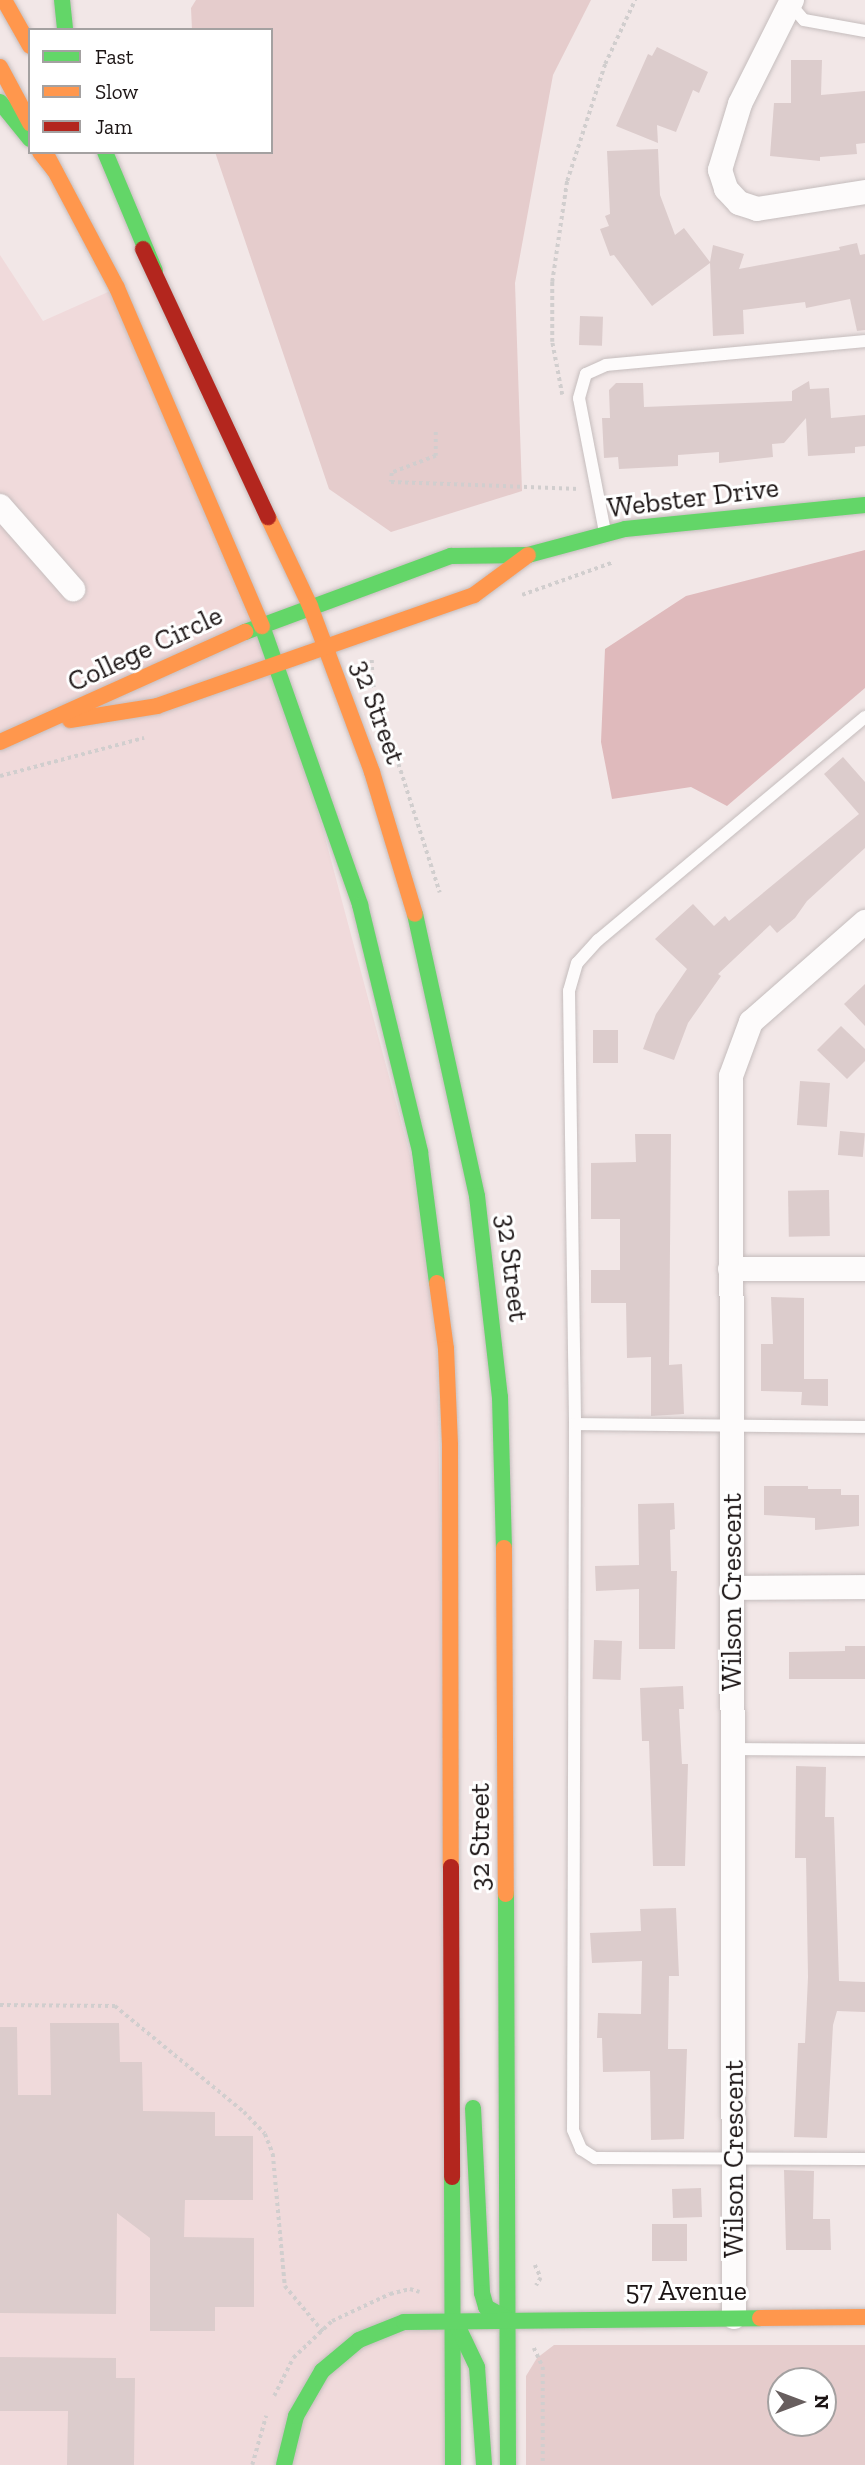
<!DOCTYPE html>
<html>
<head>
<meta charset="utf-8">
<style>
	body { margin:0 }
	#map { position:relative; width:865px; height:2465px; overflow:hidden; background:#f2e7e7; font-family:"Zilla Slab",serif }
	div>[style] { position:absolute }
	.built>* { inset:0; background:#f0dadb }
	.green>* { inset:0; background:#e5cccc }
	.forest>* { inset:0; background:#dfbabc }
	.building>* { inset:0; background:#dccccc; transform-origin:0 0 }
	.path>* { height:3.5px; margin-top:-1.75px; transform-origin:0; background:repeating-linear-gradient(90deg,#d1cece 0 3.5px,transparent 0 7px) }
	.roads { filter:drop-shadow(0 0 2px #c5bdbd) drop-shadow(0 0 2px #c5bdbd) }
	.lane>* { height:12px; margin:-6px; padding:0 6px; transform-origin:6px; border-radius:6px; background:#fdfbfb }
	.street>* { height:24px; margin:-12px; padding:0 12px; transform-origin:12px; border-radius:12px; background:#fdfbfb }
	.fast>* { height:16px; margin:-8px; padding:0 8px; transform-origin:8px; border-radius:8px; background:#63d668 }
	.slow>* { height:16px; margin:-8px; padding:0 8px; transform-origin:8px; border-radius:8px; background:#ff974d }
	.jam>* { height:16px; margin:-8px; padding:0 8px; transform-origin:8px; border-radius:8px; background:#b3261e }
	span { translate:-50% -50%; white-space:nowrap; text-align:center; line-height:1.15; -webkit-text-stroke:6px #fff; paint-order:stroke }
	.street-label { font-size:28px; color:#1c1515 }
	.legend { position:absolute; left:28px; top:28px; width:245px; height:126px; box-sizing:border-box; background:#fff; border:2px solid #a4a1a1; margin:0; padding:9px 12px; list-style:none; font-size:21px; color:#1c1515 }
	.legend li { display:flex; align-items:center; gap:14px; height:35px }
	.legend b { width:35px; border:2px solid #a4a1a1 }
	.north { position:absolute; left:767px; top:2367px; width:70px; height:70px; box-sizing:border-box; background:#fff; border:2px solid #a4a1a1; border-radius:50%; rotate:90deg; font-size:19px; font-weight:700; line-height:28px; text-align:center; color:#1c1515 }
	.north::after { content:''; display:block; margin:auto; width:24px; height:32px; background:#675e5e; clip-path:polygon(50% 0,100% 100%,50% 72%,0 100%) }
</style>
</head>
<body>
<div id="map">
	<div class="built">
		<i style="clip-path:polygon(0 255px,43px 321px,117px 288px,278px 662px,436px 1252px,453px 2465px,0 2465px)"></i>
	</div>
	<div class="green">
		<i style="clip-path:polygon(196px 0,591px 0,553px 75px,515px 283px,522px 491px,391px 532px,329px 489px,215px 152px,271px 152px,271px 30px,192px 30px,191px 8px)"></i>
		<i style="clip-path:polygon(evenodd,554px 2345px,865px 2345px,865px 2465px,526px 2465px,526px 2376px,537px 2358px,554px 2345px,781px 2381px,823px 2381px,823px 2423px,781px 2423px,781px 2381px)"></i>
	</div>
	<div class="forest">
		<i style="clip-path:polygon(865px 550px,865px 688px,727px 806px,691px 787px,612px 799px,601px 742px,605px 649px,686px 596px)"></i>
	</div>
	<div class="building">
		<i style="clip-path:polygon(657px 47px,708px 72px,699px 93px,693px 90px,676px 132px,657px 125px,658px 143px,616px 126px,648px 54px,652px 56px)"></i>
		<i style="clip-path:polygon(791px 60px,822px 60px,821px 95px,865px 91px,865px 143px,856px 144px,857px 154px,820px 157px,820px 161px,770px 156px,774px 103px,791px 103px)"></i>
		<i style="clip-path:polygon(658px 149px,660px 195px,675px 235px,684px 228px,710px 262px,713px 245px,744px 254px,739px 269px,840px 250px,839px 247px,857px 243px,860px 255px,865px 254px,865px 330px,857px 331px,850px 299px,806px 308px,805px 302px,743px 310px,744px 334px,713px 336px,710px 263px,652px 306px,614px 255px,610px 256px,600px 229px,609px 226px,605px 216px,610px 214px,607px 151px)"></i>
		<i style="left:580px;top:316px;width:23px;height:29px;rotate:2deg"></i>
		<i style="clip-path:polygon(809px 381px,810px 389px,829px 388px,831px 418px,865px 415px,865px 446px,855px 447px,855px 453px,808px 456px,806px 418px,784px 443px,772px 444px,773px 457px,719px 463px,719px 452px,678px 455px,678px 466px,619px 469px,618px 457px,604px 458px,602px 418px,610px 418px,609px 390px,616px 383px,643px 383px,644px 407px,792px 401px,792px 391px)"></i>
		<i style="clip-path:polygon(843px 757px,865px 782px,865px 848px,807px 901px,795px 918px,777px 933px,770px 925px,718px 974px,721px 976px,688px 1023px,674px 1060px,643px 1049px,656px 1014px,687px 969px,655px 939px,693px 904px,714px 926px,725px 916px,729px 921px,859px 814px,824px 774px)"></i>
		<i style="clip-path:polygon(865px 984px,865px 1026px,844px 1004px)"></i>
		<i style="clip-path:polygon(841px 1026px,865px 1049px,865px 1061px,847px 1079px,817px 1050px)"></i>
		<i style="left:593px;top:1030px;width:25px;height:33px"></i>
		<i style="left:800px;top:1081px;width:30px;height:44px;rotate:4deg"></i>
		<i style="left:840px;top:1131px;width:25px;height:24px;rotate:5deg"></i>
		<i style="clip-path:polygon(635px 1134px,671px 1134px,669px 1365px,682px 1364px,684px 1414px,651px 1416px,651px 1357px,627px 1358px,626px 1303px,591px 1303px,591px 1270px,620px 1270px,620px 1219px,591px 1219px,591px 1163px,636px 1162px)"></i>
		<i style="left:829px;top:1190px;width:46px;height:41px;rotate:89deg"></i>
		<i style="clip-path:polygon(771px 1297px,804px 1298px,804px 1379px,828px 1379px,828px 1406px,801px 1405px,802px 1392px,761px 1391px,761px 1344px,773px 1344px)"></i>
		<i style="clip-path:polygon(764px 1486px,808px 1486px,808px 1489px,841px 1489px,841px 1495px,859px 1495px,859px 1526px,815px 1530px,815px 1518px,764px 1515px)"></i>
		<i style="clip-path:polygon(674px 1503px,675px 1529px,670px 1530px,671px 1571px,677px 1571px,675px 1649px,639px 1649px,639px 1589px,596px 1591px,595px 1566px,639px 1565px,638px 1504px)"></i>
		<i style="left:594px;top:1640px;width:28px;height:39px;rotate:2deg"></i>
		<i style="clip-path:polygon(845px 1646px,865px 1646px,865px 1679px,789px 1679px,789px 1652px,845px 1651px)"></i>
		<i style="clip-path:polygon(683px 1686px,684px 1709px,679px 1709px,682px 1764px,688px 1764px,685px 1866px,653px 1866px,649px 1741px,642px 1741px,640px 1688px)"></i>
		<i style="clip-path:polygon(796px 1766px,826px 1767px,825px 1817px,834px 1817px,839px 1981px,865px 1982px,865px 2012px,837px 2011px,833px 2025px,827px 2138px,794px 2137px,798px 2043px,805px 2043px,808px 1977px,806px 1858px,795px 1858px)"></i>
		<i style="clip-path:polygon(676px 1908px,679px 1976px,669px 1976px,668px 2049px,687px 2049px,684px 2139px,651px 2140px,650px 2071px,603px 2072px,602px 2038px,597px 2038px,598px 2013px,641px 2014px,642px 1961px,592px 1963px,590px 1933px,641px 1931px,640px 1909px)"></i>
		<i style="clip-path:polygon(50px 2023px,119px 2023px,120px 2062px,142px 2062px,143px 2111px,215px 2112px,215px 2136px,253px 2136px,253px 2200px,185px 2200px,184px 2237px,254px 2238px,254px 2307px,215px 2307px,215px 2331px,150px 2331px,150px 2238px,117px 2213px,116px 2314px,0 2313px,0 2027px,17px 2027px,18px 2095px,51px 2095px)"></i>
		<i style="clip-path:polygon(784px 2170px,814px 2171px,813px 2219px,830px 2219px,831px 2250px,786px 2250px)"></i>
		<i style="left:701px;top:2188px;width:29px;height:29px;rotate:88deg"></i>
		<i style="left:652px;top:2224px;width:35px;height:37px"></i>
		<i style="clip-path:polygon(0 2357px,116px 2358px,116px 2378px,135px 2378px,134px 2465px,67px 2465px,68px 2411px,0 2411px)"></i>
	</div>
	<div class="path">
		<i style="left:562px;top:395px;width:54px;rotate:-100.7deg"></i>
		<i style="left:552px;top:342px;width:60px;rotate:-90deg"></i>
		<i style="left:552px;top:282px;width:102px;rotate:-81.6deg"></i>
		<i style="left:567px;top:181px;width:123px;rotate:-72deg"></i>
		<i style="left:605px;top:64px;width:71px;rotate:-64.9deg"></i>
		<i style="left:436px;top:432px;width:24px;rotate:90deg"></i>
		<i style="left:436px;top:456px;width:47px;rotate:158.9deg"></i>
		<i style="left:392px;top:473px;width:9px;rotate:96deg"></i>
		<i style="left:391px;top:482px;width:188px;rotate:2.1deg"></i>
		<i style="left:522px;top:595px;width:95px;rotate:-19.8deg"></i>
		<i style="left:372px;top:660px;width:24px;rotate:88deg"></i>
		<i style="left:373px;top:684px;width:219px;rotate:72.2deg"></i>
		<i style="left:0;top:776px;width:149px;rotate:-14.8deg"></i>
		<i style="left:0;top:2005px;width:115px;rotate:0.5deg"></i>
		<i style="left:115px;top:2006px;width:167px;rotate:39.4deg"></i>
		<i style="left:244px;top:2112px;width:30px;rotate:46deg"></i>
		<i style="left:265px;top:2134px;width:22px;rotate:68deg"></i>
		<i style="left:273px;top:2154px;width:133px;rotate:84.8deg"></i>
		<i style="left:285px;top:2286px;width:61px;rotate:50.3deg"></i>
		<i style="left:535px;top:2265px;width:14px;rotate:65deg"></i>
		<i style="left:541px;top:2278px;width:9px;rotate:122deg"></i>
		<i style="left:534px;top:2348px;width:21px;rotate:65deg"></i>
		<i style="left:543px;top:2367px;width:98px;rotate:90deg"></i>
		<i style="left:274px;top:2396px;width:42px;rotate:-63.4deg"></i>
		<i style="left:293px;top:2358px;width:54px;rotate:-43.5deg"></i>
		<i style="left:332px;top:2321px;width:64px;rotate:-25deg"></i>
		<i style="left:390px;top:2294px;width:21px;rotate:-14deg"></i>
		<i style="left:410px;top:2289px;width:10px;rotate:17deg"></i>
		<i style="left:252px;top:2465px;width:51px;rotate:-74.1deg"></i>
	</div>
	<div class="roads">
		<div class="lane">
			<i style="left:790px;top:4px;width:21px;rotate:49deg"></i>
			<i style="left:804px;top:20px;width:62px;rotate:10.2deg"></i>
			<i style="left:605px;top:532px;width:136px;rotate:-101deg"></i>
			<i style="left:579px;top:398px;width:25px;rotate:-74deg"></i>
			<i style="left:586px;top:374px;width:22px;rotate:-24deg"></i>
			<i style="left:606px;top:365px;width:260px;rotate:-5.3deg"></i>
			<i style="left:865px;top:717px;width:348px;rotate:140.1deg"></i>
			<i style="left:598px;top:940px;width:31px;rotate:132deg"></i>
			<i style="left:577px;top:963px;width:29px;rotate:106deg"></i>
			<i style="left:569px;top:991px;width:433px;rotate:89.2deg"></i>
			<i style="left:575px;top:1424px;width:706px;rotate:90.16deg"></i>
			<i style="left:573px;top:2130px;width:21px;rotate:67deg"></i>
			<i style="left:581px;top:2149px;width:17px;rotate:33deg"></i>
			<i style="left:595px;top:2158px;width:270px;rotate:0.2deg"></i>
			<i style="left:575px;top:1424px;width:290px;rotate:0.6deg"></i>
			<i style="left:733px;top:1749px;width:132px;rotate:0.4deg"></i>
		</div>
		<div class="street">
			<i style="left:792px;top:0;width:116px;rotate:116.6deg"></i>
			<i style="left:740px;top:104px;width:69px;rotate:106.9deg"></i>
			<i style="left:720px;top:170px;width:20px;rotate:72deg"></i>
			<i style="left:726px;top:189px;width:19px;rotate:47deg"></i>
			<i style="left:739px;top:203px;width:19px;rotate:18deg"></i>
			<i style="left:757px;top:209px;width:109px;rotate:-8.9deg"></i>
			<i style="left:0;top:506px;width:111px;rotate:48.7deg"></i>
			<i style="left:730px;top:1269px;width:135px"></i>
			<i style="left:732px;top:1588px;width:133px;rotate:-0.4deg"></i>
			<i style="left:734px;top:2317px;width:1241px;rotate:-90.14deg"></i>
			<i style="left:731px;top:1076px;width:58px;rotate:-69.7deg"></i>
			<i style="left:751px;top:1022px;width:152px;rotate:-41.3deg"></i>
		</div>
		<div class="fast">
			<i style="left:62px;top:0;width:30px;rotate:84deg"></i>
			<i style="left:0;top:102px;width:48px;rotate:51deg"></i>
			<i style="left:105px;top:152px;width:129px;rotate:67.2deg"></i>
			<i style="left:262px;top:626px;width:296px;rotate:70.6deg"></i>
			<i style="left:360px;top:905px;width:254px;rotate:76.3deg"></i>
			<i style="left:420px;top:1152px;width:132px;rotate:82.6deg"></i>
			<i style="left:245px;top:632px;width:220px;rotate:-20.3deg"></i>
			<i style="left:451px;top:556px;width:77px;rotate:-0.7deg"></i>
			<i style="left:528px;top:555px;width:100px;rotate:-15deg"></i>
			<i style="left:625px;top:529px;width:241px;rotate:-5.7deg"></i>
			<i style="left:415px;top:914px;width:289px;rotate:77.6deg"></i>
			<i style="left:477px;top:1196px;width:202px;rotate:83.5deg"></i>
			<i style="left:500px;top:1397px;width:151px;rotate:88.5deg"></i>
			<i style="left:506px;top:1894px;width:571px;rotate:89.8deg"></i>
			<i style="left:473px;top:2108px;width:185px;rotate:87.2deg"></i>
			<i style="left:482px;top:2293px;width:15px;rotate:74deg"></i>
			<i style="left:486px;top:2307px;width:25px;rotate:29deg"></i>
			<i style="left:452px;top:2177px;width:288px;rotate:89.8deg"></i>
			<i style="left:457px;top:2325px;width:47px;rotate:64.5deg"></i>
			<i style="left:477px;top:2367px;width:98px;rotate:85.9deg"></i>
			<i style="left:284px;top:2465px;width:50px;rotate:-76.2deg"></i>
			<i style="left:296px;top:2416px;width:52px;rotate:-60deg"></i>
			<i style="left:322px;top:2371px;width:48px;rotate:-40deg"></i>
			<i style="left:359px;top:2340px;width:48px;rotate:-21.8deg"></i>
			<i style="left:404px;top:2322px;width:356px;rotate:-0.6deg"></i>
		</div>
		<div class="slow">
			<i style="left:4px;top:0;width:53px;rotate:60.5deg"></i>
			<i style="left:0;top:67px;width:64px;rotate:61.8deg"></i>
			<i style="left:40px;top:152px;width:24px;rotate:52deg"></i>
			<i style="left:45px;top:152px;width:154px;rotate:62.1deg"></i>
			<i style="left:117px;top:288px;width:368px;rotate:66.8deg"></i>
			<i style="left:268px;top:517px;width:98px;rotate:64.7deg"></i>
			<i style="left:310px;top:606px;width:177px;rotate:69.5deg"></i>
			<i style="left:372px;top:772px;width:148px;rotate:73.2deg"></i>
			<i style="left:70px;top:720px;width:88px;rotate:-9.1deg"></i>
			<i style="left:157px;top:706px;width:336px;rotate:-19.3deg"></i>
			<i style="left:474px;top:595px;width:67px;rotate:-36.5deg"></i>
			<i style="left:0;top:742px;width:269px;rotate:-24.2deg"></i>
			<i style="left:437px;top:1283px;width:67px;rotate:82.2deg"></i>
			<i style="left:446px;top:1349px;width:97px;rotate:87.6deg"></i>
			<i style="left:450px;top:1446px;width:421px;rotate:89.9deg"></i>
			<i style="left:504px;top:1548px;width:346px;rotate:89.7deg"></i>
			<i style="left:760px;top:2318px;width:105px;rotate:-0.5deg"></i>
		</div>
		<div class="jam">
			<i style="left:143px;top:249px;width:296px;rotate:65deg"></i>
			<i style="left:451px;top:1867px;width:310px;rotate:89.8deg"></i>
		</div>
	</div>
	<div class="street-label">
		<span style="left:693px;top:498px;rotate:-7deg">Webster Drive</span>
		<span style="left:145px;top:649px;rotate:-25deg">College Circle</span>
		<span style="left:378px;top:712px;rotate:70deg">32 Street</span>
		<span style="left:512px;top:1268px;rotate:83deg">32 Street</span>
		<span style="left:732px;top:1592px;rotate:-90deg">Wilson Crescent</span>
		<span style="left:480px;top:1837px;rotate:-90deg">32 Street</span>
		<span style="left:734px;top:2159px;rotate:-90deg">Wilson Crescent</span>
		<span style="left:686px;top:2291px">57 Avenue</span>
	</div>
	<ul class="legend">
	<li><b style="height:9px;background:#63d668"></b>Fast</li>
	<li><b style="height:9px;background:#ff974d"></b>Slow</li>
	<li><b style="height:9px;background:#b3261e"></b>Jam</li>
	</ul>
	<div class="north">N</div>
</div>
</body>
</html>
